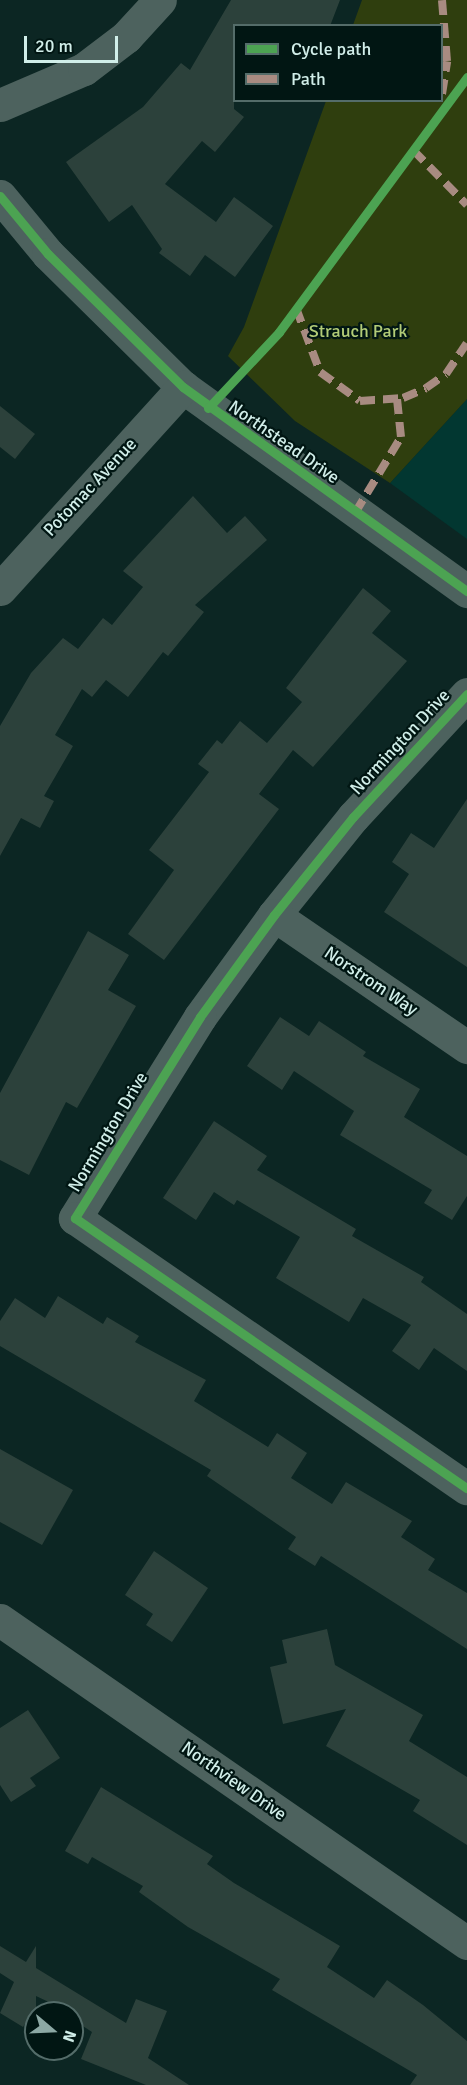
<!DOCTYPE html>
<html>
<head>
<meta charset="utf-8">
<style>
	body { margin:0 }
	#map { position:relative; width:467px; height:2085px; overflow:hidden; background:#0c2623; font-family:Signika,sans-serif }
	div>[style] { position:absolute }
	.built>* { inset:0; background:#023731 }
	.green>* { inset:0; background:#2f3e0e }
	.building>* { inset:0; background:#2c413b }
	.minor>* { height:33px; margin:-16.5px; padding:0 16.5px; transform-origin:16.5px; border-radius:16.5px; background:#4d625e }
	.quiet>* { height:8px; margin-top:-4px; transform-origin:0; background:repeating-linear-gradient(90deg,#a88b81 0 15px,transparent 0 23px) }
	.cycleway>* { height:9px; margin:-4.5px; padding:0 4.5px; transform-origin:4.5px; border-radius:4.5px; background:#4ca352 }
	span { translate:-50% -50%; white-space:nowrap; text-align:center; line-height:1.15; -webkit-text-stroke:4.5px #011613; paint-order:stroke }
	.park-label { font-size:18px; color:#b2cc77 }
	.street-label { font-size:18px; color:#d1eee9 }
	.legend { position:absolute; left:233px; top:24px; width:210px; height:78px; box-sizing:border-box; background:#011613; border:2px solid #546c69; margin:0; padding:8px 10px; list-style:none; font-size:18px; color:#d1eee9 }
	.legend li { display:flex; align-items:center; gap:12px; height:30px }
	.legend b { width:30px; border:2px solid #546c69 }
	.north { position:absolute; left:24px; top:2001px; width:60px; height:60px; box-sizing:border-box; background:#011613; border:2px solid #546c69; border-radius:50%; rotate:109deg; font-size:16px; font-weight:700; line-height:24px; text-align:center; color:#d1eee9 }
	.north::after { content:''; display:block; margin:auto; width:21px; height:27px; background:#8ca8a4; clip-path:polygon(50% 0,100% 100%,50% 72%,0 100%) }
	.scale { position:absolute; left:24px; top:36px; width:94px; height:27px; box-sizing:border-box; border:3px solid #d1eee9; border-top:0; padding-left:8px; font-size:18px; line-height:21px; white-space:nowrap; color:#d1eee9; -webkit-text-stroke:4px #011613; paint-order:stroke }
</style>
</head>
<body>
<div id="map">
	<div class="built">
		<i style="clip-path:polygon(467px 399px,467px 539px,390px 483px)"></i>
	</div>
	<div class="green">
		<i style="clip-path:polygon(362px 0,467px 0,467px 399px,390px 483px,295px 421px,228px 356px,244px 327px,326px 101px,442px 100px,442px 26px,353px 25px)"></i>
	</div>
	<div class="building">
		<i style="clip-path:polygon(231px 0,340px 0,330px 26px,234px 26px,234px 109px,244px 117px,215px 152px,202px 141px,165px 184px,216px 222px,234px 197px,273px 226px,235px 277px,205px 255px,190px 276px,159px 253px,162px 249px,132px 205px,109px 222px,66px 162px,143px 107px,181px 63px,190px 70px)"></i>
		<i style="clip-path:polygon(0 406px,35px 434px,15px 459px,0 447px)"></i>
		<i style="clip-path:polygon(193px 496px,227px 533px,245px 516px,267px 540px,195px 605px,204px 612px,168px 656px,163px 652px,128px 697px,106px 680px,92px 697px,82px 689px,55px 735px,73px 746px,44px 796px,54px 801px,40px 828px,21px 818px,0 856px,0 726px,31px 673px,63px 638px,78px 649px,103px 618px,112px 625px,143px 587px,123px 571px)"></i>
		<i style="clip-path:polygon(363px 588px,391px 611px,372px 633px,407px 661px,313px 767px,293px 750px,259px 794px,279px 809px,164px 960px,128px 934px,174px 870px,149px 850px,209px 772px,198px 764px,217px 740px,222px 744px,240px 721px,267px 743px,302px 702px,286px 688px)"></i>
		<i style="clip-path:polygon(467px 799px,467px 967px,384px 912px,409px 874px,392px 862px,411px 833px,434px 848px)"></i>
		<i style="clip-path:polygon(88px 931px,129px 955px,108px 990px,136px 1006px,77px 1108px,66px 1102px,29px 1175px,0 1160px,0 1093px)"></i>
		<i style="clip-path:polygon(280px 1017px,309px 1036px,319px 1021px,366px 1052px,363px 1056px,420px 1089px,404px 1117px,467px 1156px,467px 1196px,452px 1220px,424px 1203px,432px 1190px,340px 1135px,354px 1111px,294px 1071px,282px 1090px,247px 1066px)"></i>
		<i style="clip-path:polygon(214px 1121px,267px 1156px,257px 1170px,356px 1229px,352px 1236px,424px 1277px,421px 1282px,467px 1314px,467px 1371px,434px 1348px,419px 1370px,392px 1351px,411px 1325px,363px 1298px,349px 1322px,276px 1278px,300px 1237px,237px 1200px,234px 1205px,214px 1192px,196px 1220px,163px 1198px)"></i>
		<i style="clip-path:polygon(58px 1296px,103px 1324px,107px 1317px,139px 1336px,135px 1342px,206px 1380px,194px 1401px,268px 1447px,277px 1433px,307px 1453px,291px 1478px,332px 1504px,346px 1482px,412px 1521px,401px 1537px,435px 1559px,428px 1570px,467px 1593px,467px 1649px,321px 1556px,315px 1566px,288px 1549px,296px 1537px,207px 1476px,211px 1470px,0 1346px,0 1321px,15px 1298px,45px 1318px)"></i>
		<i style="clip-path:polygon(0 1449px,73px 1490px,42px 1545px,0 1522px)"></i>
		<i style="clip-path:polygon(154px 1551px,208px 1588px,172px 1642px,146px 1625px,153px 1614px,125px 1595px)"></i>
		<i style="clip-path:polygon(327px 1629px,335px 1665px,423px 1715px,409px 1741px,467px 1777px,467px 1845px,413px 1811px,420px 1800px,326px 1746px,346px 1709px,283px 1724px,270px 1667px,287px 1663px,282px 1640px)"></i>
		<i style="clip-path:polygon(28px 1710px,60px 1758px,30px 1778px,36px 1786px,11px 1802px,0 1785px,0 1728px)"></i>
		<i style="clip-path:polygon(101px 1787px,213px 1856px,207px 1864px,234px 1883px,340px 1946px,327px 1967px,374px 1998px,387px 1980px,423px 2005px,467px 2041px,467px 2085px,410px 2085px,417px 2075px,272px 1990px,280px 1979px,188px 1927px,139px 1892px,143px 1886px,92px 1857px,88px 1864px,65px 1851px)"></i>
		<i style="clip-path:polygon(0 1946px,26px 1962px,36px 1946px,36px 1968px,126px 2023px,136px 1999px,167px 2011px,148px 2058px,189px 2085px,146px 2085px,81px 2059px,92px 2032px,72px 2019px,72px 2013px,36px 1996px,36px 2024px,28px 2019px,23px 2027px,0 2013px,14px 1982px,0 1973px)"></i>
	</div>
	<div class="minor">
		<i style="left:0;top:105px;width:91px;rotate:-23.2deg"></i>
		<i style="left:84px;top:69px;width:53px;rotate:-37.3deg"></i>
		<i style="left:126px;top:37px;width:50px;rotate:-47.4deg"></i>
		<i style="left:0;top:196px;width:75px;rotate:50.4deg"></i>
		<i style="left:48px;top:254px;width:190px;rotate:44.6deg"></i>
		<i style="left:183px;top:387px;width:350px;rotate:35.7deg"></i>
		<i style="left:0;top:589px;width:273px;rotate:-47.8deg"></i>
		<i style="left:467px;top:694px;width:168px;rotate:132.8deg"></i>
		<i style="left:353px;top:817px;width:126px;rotate:128.9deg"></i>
		<i style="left:274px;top:915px;width:126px;rotate:126deg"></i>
		<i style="left:200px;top:1017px;width:237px;rotate:121.9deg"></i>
		<i style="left:75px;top:1218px;width:476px;rotate:34.6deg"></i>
		<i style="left:274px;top:915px;width:234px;rotate:34.4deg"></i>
		<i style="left:0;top:1620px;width:568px;rotate:34.67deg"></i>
	</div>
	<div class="quiet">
		<i style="left:442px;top:94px;width:33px;rotate:-81deg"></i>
		<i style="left:447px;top:61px;width:61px;rotate:-94.7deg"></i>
		<i style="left:413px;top:150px;width:77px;rotate:45.5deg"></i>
		<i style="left:296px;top:308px;width:68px;rotate:69.4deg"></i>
		<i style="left:320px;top:372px;width:49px;rotate:35.9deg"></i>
		<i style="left:360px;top:401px;width:43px;rotate:-4deg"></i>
		<i style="left:403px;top:398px;width:25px;rotate:-23deg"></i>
		<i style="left:426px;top:388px;width:24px;rotate:-35deg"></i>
		<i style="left:446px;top:374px;width:37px;rotate:-56deg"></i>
		<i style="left:355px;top:513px;width:89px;rotate:-58.8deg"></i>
		<i style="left:401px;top:437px;width:39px;rotate:-96deg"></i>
	</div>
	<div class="cycleway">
		<i style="left:0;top:196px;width:75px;rotate:50.4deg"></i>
		<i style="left:48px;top:254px;width:190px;rotate:44.6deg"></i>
		<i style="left:183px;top:387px;width:350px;rotate:35.7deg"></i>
		<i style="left:208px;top:408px;width:104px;rotate:-46.9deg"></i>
		<i style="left:279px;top:332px;width:317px;rotate:-53.6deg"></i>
		<i style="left:467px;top:694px;width:168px;rotate:132.8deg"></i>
		<i style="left:353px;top:817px;width:126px;rotate:128.9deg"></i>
		<i style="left:274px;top:915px;width:126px;rotate:126deg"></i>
		<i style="left:200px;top:1017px;width:237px;rotate:121.9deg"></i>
		<i style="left:75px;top:1218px;width:476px;rotate:34.6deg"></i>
	</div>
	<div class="park-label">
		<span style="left:358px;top:331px">Strauch Park</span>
	</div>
	<div class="street-label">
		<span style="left:284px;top:442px;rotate:35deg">Northstead Drive</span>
		<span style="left:90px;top:487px;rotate:-47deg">Potomac Avenue</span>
		<span style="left:400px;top:742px;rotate:-47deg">Normington Drive</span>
		<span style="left:371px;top:981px;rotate:34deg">Norstrom Way</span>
		<span style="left:108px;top:1132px;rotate:-59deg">Normington Drive</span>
		<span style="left:234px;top:1781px;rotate:35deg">Northview Drive</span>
	</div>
	<ul class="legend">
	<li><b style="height:8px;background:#4ca352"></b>Cycle path</li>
	<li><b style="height:8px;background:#a88b81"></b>Path</li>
	</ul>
	<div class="north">N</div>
	<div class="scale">20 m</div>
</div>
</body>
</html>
